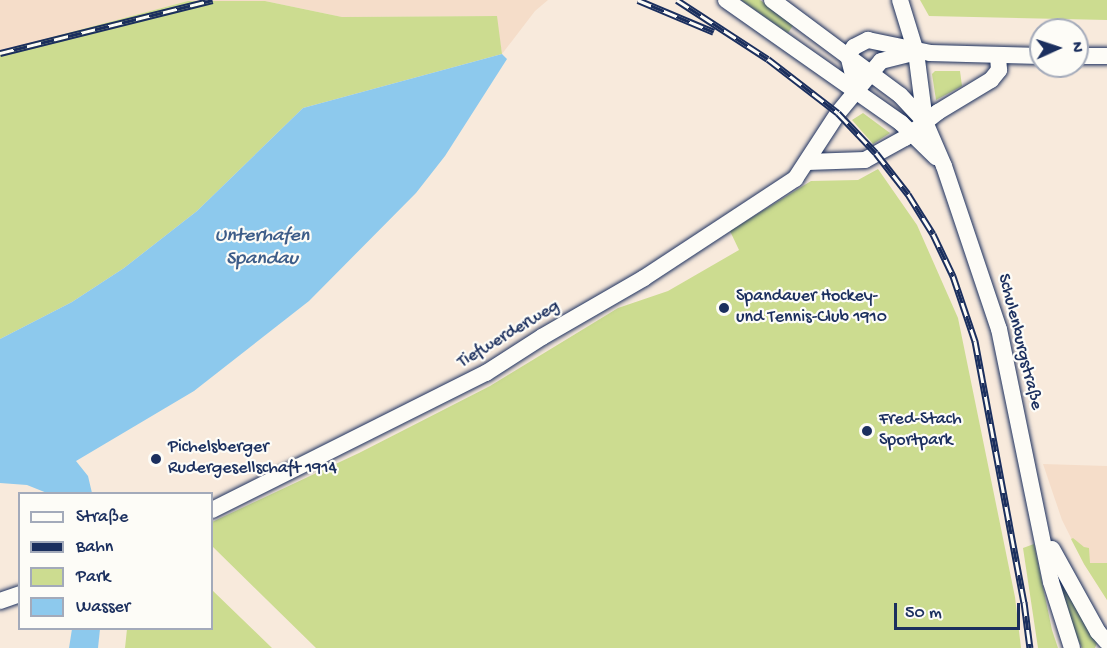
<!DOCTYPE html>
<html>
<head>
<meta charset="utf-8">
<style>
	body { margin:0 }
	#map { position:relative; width:1107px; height:648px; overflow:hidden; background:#f8eadc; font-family:"Gochi Hand",sans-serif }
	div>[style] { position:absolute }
	.built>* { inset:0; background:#f5ddc9 }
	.green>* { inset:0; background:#ccdc90 }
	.water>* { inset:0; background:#8dc9ed }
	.roads { filter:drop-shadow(0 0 2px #1b2f5e) drop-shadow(0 0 2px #1b2f5e) }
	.minor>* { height:16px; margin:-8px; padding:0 8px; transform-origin:8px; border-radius:8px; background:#fdfcf7 }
	.rail>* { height:7px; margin-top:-3.5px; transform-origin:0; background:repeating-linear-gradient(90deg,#fdfcf7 0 14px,#1b2f5e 0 28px); box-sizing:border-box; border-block:2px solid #1b2f5e }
	.dots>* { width:16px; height:16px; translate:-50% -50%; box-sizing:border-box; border:3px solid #fdfcf7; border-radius:50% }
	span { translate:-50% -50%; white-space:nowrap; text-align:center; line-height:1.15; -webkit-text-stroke:4.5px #fdfcf7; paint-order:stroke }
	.poi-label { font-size:18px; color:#1b2f5e }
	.left { translate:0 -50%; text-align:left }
	.street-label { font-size:18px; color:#1b2f5e }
	.water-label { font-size:20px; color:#3d5d89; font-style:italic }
	.legend { position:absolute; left:18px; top:492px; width:195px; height:138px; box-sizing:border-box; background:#fdfcf7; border:2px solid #a3aaba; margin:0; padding:8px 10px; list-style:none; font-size:18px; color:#1b2f5e }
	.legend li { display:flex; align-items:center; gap:12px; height:30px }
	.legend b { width:30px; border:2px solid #a3aaba }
	.north { position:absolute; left:1029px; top:18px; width:60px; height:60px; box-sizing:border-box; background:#fdfcf7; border:2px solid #a3aaba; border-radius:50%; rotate:87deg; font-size:16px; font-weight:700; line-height:24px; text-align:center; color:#1b2f5e }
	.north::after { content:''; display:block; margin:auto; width:21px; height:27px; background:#1b2f5e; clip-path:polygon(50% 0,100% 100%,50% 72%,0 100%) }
	.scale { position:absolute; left:894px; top:603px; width:126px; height:27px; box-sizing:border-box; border:3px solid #1b2f5e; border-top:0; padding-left:8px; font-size:18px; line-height:21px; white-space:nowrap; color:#1b2f5e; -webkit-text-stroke:4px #fdfcf7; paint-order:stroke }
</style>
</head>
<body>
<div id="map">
	<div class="built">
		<i style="clip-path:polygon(0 0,548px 0,535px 11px,502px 54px,496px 16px,342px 17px,265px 1px,188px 1px,0 51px)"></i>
		<i style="clip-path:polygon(1043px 464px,1107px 466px,1107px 600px,1084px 564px,1062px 520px)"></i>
	</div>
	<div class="green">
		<i style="clip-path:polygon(741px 0,760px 0,794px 24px,788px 33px)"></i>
		<i style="clip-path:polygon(920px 0,1107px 0,1107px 20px,929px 16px)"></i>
		<i style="clip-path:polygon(188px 1px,265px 1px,342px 17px,497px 16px,502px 54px,303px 108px,197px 211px,124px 268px,72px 302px,0 339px,0 51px)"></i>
		<i style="clip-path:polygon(935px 71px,960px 71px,962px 86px,936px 100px,932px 74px)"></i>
		<i style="clip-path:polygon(863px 113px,890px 133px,873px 144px,852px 120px)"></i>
		<i style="clip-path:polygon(878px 169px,917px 225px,958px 318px,1015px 597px,1021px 648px,316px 648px,212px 546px,212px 522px,359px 453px,490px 386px,618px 308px,668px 291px,739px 250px,730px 231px,811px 181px,858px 180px)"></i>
		<i style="clip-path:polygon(1073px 538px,1084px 547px,1089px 548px,1090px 563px,1107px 563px,1107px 600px,1084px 564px,1071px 539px)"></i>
		<i style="clip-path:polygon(1034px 544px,1052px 630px,1058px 648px,1038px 648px,1023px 548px)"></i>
		<i style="clip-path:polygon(1063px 586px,1097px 643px,1095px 648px,1082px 648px,1075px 633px,1060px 587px)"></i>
		<i style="clip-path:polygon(212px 590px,272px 648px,125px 648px,127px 629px,212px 628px)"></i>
	</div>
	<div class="water">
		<i style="clip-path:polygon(502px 54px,507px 59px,445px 156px,416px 193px,309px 301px,194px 391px,76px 461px,88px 476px,92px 493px,47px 493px,27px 485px,0 483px,0 339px,72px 302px,124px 268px,197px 211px,303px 108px)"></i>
		<i style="clip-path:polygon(72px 629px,100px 629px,98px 648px,69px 648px)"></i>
	</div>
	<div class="roads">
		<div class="minor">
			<i style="left:726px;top:0;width:214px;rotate:35.1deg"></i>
			<i style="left:901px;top:123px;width:49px;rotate:44.2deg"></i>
			<i style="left:772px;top:0;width:159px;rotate:36.6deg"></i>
			<i style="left:900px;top:95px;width:37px;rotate:47deg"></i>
			<i style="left:925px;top:122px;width:48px;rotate:66.6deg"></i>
			<i style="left:944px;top:166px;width:172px;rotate:71.4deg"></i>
			<i style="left:999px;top:329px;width:258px;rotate:78.4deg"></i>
			<i style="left:1051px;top:582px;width:69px;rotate:72.3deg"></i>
			<i style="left:900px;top:0;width:54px;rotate:72.9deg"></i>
			<i style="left:916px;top:52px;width:70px;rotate:82.6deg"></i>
			<i style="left:1077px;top:56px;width:30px"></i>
			<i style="left:857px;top:91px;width:37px;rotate:-104deg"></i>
			<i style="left:848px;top:55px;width:10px;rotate:-53deg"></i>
			<i style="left:854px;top:47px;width:16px;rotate:-27deg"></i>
			<i style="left:868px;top:40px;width:63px;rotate:11.8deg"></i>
			<i style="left:930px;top:53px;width:111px;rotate:1.5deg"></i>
			<i style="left:807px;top:162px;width:58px;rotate:-2deg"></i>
			<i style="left:865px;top:160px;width:46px;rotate:-28.8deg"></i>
			<i style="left:905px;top:138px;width:42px;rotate:-38.2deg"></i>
			<i style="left:938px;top:112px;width:62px;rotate:-31.1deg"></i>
			<i style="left:991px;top:80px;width:13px;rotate:-51deg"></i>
			<i style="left:999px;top:70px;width:14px;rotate:-94deg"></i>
			<i style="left:212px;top:510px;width:306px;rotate:-26.6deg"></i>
			<i style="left:486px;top:373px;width:67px;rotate:-32.7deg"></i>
			<i style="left:542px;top:337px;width:118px;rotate:-30deg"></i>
			<i style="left:644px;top:278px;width:181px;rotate:-33.3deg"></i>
			<i style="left:795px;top:179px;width:79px;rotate:-56.9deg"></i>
			<i style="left:838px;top:113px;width:67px;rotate:-50.4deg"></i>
			<i style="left:881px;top:61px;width:36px;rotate:-14deg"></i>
			<i style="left:1052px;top:549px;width:95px;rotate:61deg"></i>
			<i style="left:1098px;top:632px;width:13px;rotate:48deg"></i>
			<i style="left:0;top:601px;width:21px;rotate:-19deg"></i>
		</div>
	</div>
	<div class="rail">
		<i style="left:638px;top:0;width:82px;rotate:22.8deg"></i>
		<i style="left:677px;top:0;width:108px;rotate:33deg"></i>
		<i style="left:768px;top:59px;width:88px;rotate:37.6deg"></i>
		<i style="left:838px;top:113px;width:55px;rotate:46.5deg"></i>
		<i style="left:876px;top:153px;width:52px;rotate:52deg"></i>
		<i style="left:908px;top:194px;width:47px;rotate:58deg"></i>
		<i style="left:933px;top:234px;width:47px;rotate:64.5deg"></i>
		<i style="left:953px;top:276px;width:69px;rotate:71.3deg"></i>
		<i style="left:975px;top:341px;width:266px;rotate:79.4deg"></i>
		<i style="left:1024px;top:602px;width:46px;rotate:82.6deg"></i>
		<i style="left:0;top:53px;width:219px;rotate:-14deg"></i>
	</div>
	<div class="dots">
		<i style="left:724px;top:308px;background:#1b2f5e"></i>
		<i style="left:867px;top:431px;background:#1b2f5e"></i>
		<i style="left:156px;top:459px;background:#1b2f5e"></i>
	</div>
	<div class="poi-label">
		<span class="left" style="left:736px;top:308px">Spandauer Hockey-<br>und Tennis-Club 1910</span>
		<span class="left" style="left:879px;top:431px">Fred-Stach<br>Sportpark</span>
		<span class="left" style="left:168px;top:459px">Pichelsberger<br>Rudergesellschaft 1914</span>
	</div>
	<div class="street-label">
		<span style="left:509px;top:335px;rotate:-31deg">Tiefwerderweg</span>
		<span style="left:1019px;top:342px;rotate:76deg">Schulenburgstraße</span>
	</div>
	<div class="water-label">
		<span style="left:262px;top:248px">Unterhafen<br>Spandau</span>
	</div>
	<ul class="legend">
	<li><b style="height:8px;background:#fdfcf7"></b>Straße</li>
	<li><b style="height:8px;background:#1b2f5e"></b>Bahn</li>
	<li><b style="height:16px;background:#ccdc90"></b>Park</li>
	<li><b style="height:16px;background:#8dc9ed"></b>Wasser</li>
	</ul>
	<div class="north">N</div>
	<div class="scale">50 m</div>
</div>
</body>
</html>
